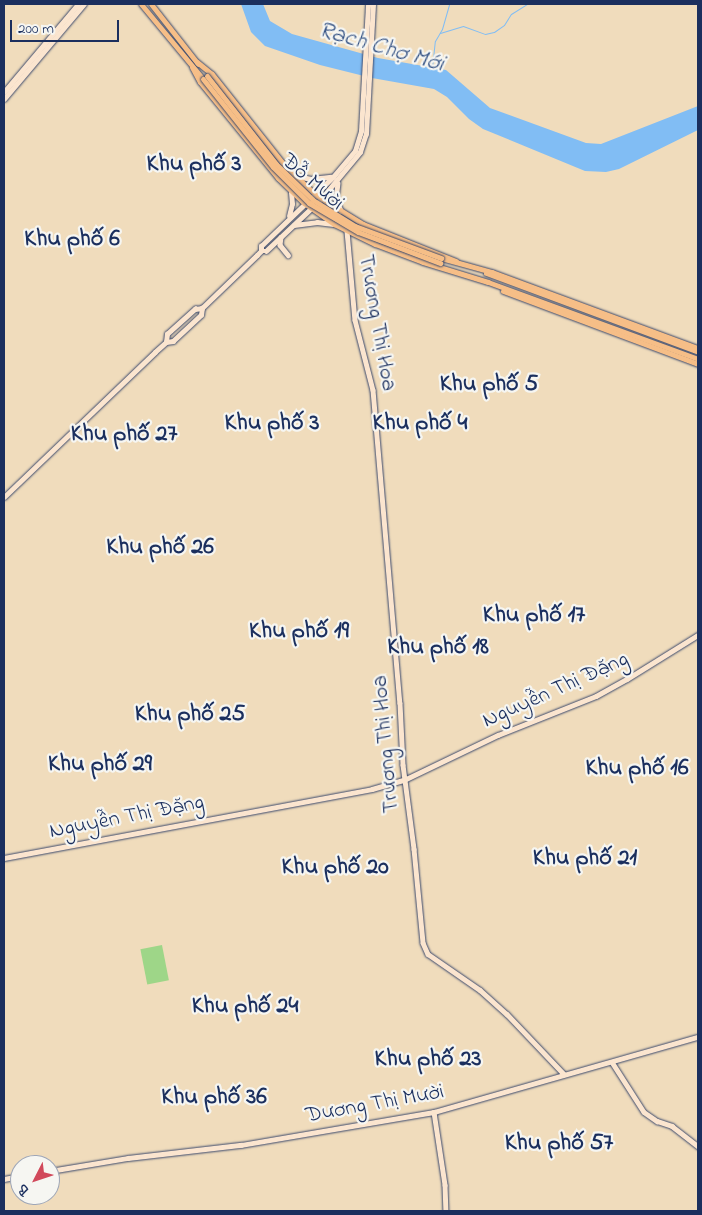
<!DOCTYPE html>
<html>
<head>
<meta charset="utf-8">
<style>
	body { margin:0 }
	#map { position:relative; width:702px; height:1215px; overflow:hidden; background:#f0dcbc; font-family:"Indie Flower",sans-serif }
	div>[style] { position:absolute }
	.green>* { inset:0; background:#9ed688; transform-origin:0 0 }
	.water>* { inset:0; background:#81bdf4 }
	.stream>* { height:1px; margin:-0.5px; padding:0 0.5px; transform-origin:0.5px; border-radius:0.5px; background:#81bdf4 }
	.roads { filter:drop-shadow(0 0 1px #3b496c) drop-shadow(0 0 1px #3b496c) }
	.secondary>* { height:4.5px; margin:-2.25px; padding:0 2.25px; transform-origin:2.25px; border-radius:2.25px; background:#fbe5cf }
	.highway>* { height:5px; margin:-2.5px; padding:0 2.5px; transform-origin:2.5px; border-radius:2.5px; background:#f6be87 }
	.bridges { filter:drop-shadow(0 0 1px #3b496c) drop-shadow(0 0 1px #3b496c) }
	.highway-bridge>* { height:5px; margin:-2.5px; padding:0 2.5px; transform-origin:2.5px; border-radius:2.5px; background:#f6be87 }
	span { translate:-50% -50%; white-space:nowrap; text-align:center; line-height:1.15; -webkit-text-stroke:4.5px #f6f6f2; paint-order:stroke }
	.street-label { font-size:22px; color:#1b2f5e }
	.water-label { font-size:24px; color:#345284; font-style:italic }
	.neighbourhood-label { font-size:24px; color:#1b2f5e; font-weight:700 }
	.frame { position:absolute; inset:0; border:5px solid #1b2f5e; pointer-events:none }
	.north { position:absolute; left:10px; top:1155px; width:50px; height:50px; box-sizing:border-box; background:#f6f6f2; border:1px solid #9ea6b7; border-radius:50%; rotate:229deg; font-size:14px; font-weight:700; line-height:20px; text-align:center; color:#1b2f5e }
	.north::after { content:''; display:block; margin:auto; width:18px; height:22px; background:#d1495b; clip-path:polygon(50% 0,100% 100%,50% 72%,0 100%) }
	.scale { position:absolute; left:10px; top:20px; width:109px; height:22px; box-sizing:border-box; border:2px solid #1b2f5e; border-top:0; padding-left:6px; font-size:15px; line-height:18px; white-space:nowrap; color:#1b2f5e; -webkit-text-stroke:4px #f6f6f2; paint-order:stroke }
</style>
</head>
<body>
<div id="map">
	<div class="green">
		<i style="left:162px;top:945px;width:36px;height:22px;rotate:79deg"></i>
	</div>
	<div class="water">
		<i style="clip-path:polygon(241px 4px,263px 4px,270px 21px,292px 34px,378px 58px,446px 70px,490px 108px,586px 143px,601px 144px,698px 106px,698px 130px,619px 169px,606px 172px,585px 171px,483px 129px,469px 119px,447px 97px,434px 89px,372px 78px,320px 65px,265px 46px,251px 32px)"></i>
	</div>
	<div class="stream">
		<i style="left:440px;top:33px;width:24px;rotate:-17deg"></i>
		<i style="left:463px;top:26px;width:23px;rotate:20deg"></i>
		<i style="left:485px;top:34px;width:9px;rotate:-13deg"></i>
		<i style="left:494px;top:32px;width:12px;rotate:-35deg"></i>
		<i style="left:504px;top:25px;width:13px;rotate:-58deg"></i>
		<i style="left:511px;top:14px;width:19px;rotate:-32deg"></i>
		<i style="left:432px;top:68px;width:27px;rotate:-84deg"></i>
		<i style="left:435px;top:41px;width:14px;rotate:-60deg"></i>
		<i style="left:442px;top:29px;width:26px;rotate:-74deg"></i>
	</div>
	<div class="roads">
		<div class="secondary">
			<i style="left:4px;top:92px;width:115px;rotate:-49.9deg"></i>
			<i style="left:4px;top:99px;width:124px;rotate:-49.9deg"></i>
			<i style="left:297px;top:176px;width:14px;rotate:12deg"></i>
			<i style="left:311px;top:179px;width:20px;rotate:-6deg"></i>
			<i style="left:338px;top:183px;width:16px;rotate:97deg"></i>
			<i style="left:336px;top:199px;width:13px;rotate:67deg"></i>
			<i style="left:289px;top:216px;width:12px;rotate:-76deg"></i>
			<i style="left:292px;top:204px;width:11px;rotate:-95deg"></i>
			<i style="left:294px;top:225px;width:23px;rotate:-7deg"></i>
			<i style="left:317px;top:222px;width:16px;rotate:7deg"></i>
			<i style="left:347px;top:231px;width:89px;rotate:84.9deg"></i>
			<i style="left:355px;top:320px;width:72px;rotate:75.6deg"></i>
			<i style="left:373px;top:390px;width:314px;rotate:85.1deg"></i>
			<i style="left:400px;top:703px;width:62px;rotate:87.2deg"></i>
			<i style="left:403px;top:765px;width:85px;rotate:82.5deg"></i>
			<i style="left:414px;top:849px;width:94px;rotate:84.5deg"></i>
			<i style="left:423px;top:943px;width:12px;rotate:66deg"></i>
			<i style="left:428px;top:954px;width:63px;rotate:34.7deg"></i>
			<i style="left:480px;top:990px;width:36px;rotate:42deg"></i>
			<i style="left:507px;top:1014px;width:83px;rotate:46.5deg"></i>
			<i style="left:281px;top:237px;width:8px;rotate:97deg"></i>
			<i style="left:280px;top:245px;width:13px;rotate:51deg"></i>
			<i style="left:261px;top:251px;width:5px;rotate:-90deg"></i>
			<i style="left:261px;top:246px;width:100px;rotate:-43.8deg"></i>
			<i style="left:333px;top:177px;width:34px;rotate:-50deg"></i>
			<i style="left:355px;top:151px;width:21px;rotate:-73deg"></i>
			<i style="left:361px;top:131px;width:127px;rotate:-86.8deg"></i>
			<i style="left:166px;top:342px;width:7px;rotate:-8deg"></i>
			<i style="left:173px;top:341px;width:38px;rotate:-43deg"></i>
			<i style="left:201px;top:315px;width:7px;rotate:-82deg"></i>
			<i style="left:202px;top:308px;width:76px;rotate:-43.9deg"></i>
			<i style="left:257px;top:255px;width:6px;rotate:-45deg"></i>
			<i style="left:261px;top:251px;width:5px"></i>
			<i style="left:266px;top:251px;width:76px;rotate:-43.4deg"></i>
			<i style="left:321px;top:199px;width:61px;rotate:-50.3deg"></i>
			<i style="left:360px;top:152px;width:19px;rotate:-72deg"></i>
			<i style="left:366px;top:134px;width:130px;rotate:-86.9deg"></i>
			<i style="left:4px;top:497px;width:209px;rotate:-43.8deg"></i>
			<i style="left:155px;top:352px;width:15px;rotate:-42deg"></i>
			<i style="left:166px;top:342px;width:8px;rotate:-83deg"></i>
			<i style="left:167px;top:334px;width:38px;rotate:-42deg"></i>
			<i style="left:195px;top:309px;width:7px;rotate:-8deg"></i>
			<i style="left:4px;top:858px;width:374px;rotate:-10.6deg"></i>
			<i style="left:372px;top:789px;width:33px;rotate:-16deg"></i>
			<i style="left:404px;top:780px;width:104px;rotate:-25.6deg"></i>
			<i style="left:498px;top:735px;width:105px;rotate:-21.7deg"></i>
			<i style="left:596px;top:696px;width:35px;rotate:-29deg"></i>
			<i style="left:627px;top:679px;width:84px;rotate:-31.8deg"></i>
			<i style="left:612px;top:1062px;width:59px;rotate:57.4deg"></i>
			<i style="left:644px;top:1112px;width:16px;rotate:35deg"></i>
			<i style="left:657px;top:1121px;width:16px;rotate:18deg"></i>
			<i style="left:672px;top:1126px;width:33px;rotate:38deg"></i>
			<i style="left:434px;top:1112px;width:74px;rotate:81.4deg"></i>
			<i style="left:445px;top:1185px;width:26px;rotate:88deg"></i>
			<i style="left:50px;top:1171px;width:79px;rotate:-9.5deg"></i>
			<i style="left:128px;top:1158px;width:114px;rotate:-6.6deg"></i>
			<i style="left:241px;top:1145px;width:196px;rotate:-9.7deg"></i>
			<i style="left:434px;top:1112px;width:274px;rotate:-15.9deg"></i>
			<i style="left:4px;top:1179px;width:16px;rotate:-11deg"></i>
		</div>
		<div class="highway">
			<i style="left:141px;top:4px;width:97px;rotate:50.4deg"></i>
			<i style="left:151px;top:4px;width:76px;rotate:51.9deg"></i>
			<i style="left:197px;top:62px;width:19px;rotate:39deg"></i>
			<i style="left:212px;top:74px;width:116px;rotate:51.6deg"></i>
			<i style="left:284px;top:165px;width:45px;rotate:43.2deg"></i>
			<i style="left:317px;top:196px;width:54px;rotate:31.3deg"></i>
			<i style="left:363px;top:224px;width:100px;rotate:21.7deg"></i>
			<i style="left:192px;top:67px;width:17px;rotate:62deg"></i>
			<i style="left:200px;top:82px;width:124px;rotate:50.9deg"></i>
			<i style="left:278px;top:178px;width:36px;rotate:44deg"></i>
			<i style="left:304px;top:203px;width:37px;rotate:35deg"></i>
			<i style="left:334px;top:224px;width:46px;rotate:26deg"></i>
			<i style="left:375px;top:244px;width:51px;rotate:20.6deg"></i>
			<i style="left:423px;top:262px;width:68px;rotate:17.1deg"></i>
			<i style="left:488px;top:282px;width:224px;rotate:20.1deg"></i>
			<i style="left:441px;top:258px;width:53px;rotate:15.4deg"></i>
			<i style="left:492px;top:272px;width:220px;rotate:20.3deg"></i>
			<i style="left:486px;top:273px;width:226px;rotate:20.4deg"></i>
			<i style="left:503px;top:291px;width:208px;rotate:20.5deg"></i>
		</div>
	</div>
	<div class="bridges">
		<div class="highway-bridge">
			<i style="left:207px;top:76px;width:112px;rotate:51.9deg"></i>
			<i style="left:276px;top:164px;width:52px;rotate:44.2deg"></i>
			<i style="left:313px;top:200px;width:49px;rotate:31.8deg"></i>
			<i style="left:355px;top:226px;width:92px;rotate:20.4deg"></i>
			<i style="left:203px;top:79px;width:112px;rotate:51.5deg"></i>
			<i style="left:273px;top:167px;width:51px;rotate:45deg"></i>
			<i style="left:309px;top:203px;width:57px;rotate:30.6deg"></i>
			<i style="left:358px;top:232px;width:88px;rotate:20.7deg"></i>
		</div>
	</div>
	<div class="street-label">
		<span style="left:312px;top:183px;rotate:41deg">Đỗ Mười</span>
		<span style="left:376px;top:323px;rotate:80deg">Trương Thị Hoa</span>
		<span style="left:556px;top:691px;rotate:-24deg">Nguyễn Thị Đặng</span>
		<span style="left:387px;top:744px;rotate:-95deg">Trương Thị Hoa</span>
		<span style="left:127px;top:818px;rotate:-11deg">Nguyễn Thị Đặng</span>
		<span style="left:375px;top:1105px;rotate:-10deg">Dương Thị Mười</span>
	</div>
	<div class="water-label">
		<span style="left:381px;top:48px;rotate:16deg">Rạch Chợ Mới</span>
	</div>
	<div class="neighbourhood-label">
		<span style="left:194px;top:165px">Khu phố 3</span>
		<span style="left:72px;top:240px">Khu phố 6</span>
		<span style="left:489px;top:385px">Khu phố 5</span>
		<span style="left:272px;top:424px">Khu phố 3</span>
		<span style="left:420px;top:424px">Khu phố 4</span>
		<span style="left:124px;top:435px">Khu phố 27</span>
		<span style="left:160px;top:548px">Khu phố 26</span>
		<span style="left:534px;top:616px">Khu phố 17</span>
		<span style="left:299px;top:632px">Khu phố 19</span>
		<span style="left:438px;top:648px">Khu phố 18</span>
		<span style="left:190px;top:715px">Khu phố 25</span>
		<span style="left:100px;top:765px">Khu phố 29</span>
		<span style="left:637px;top:769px">Khu phố 16</span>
		<span style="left:585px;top:859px">Khu phố 21</span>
		<span style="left:335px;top:868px">Khu phố 20</span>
		<span style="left:245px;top:1007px">Khu phố 24</span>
		<span style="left:428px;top:1060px">Khu phố 23</span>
		<span style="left:214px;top:1098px">Khu phố 36</span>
		<span style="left:559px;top:1144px">Khu phố 57</span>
	</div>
	<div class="frame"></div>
	<div class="north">B</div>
	<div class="scale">200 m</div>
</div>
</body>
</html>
